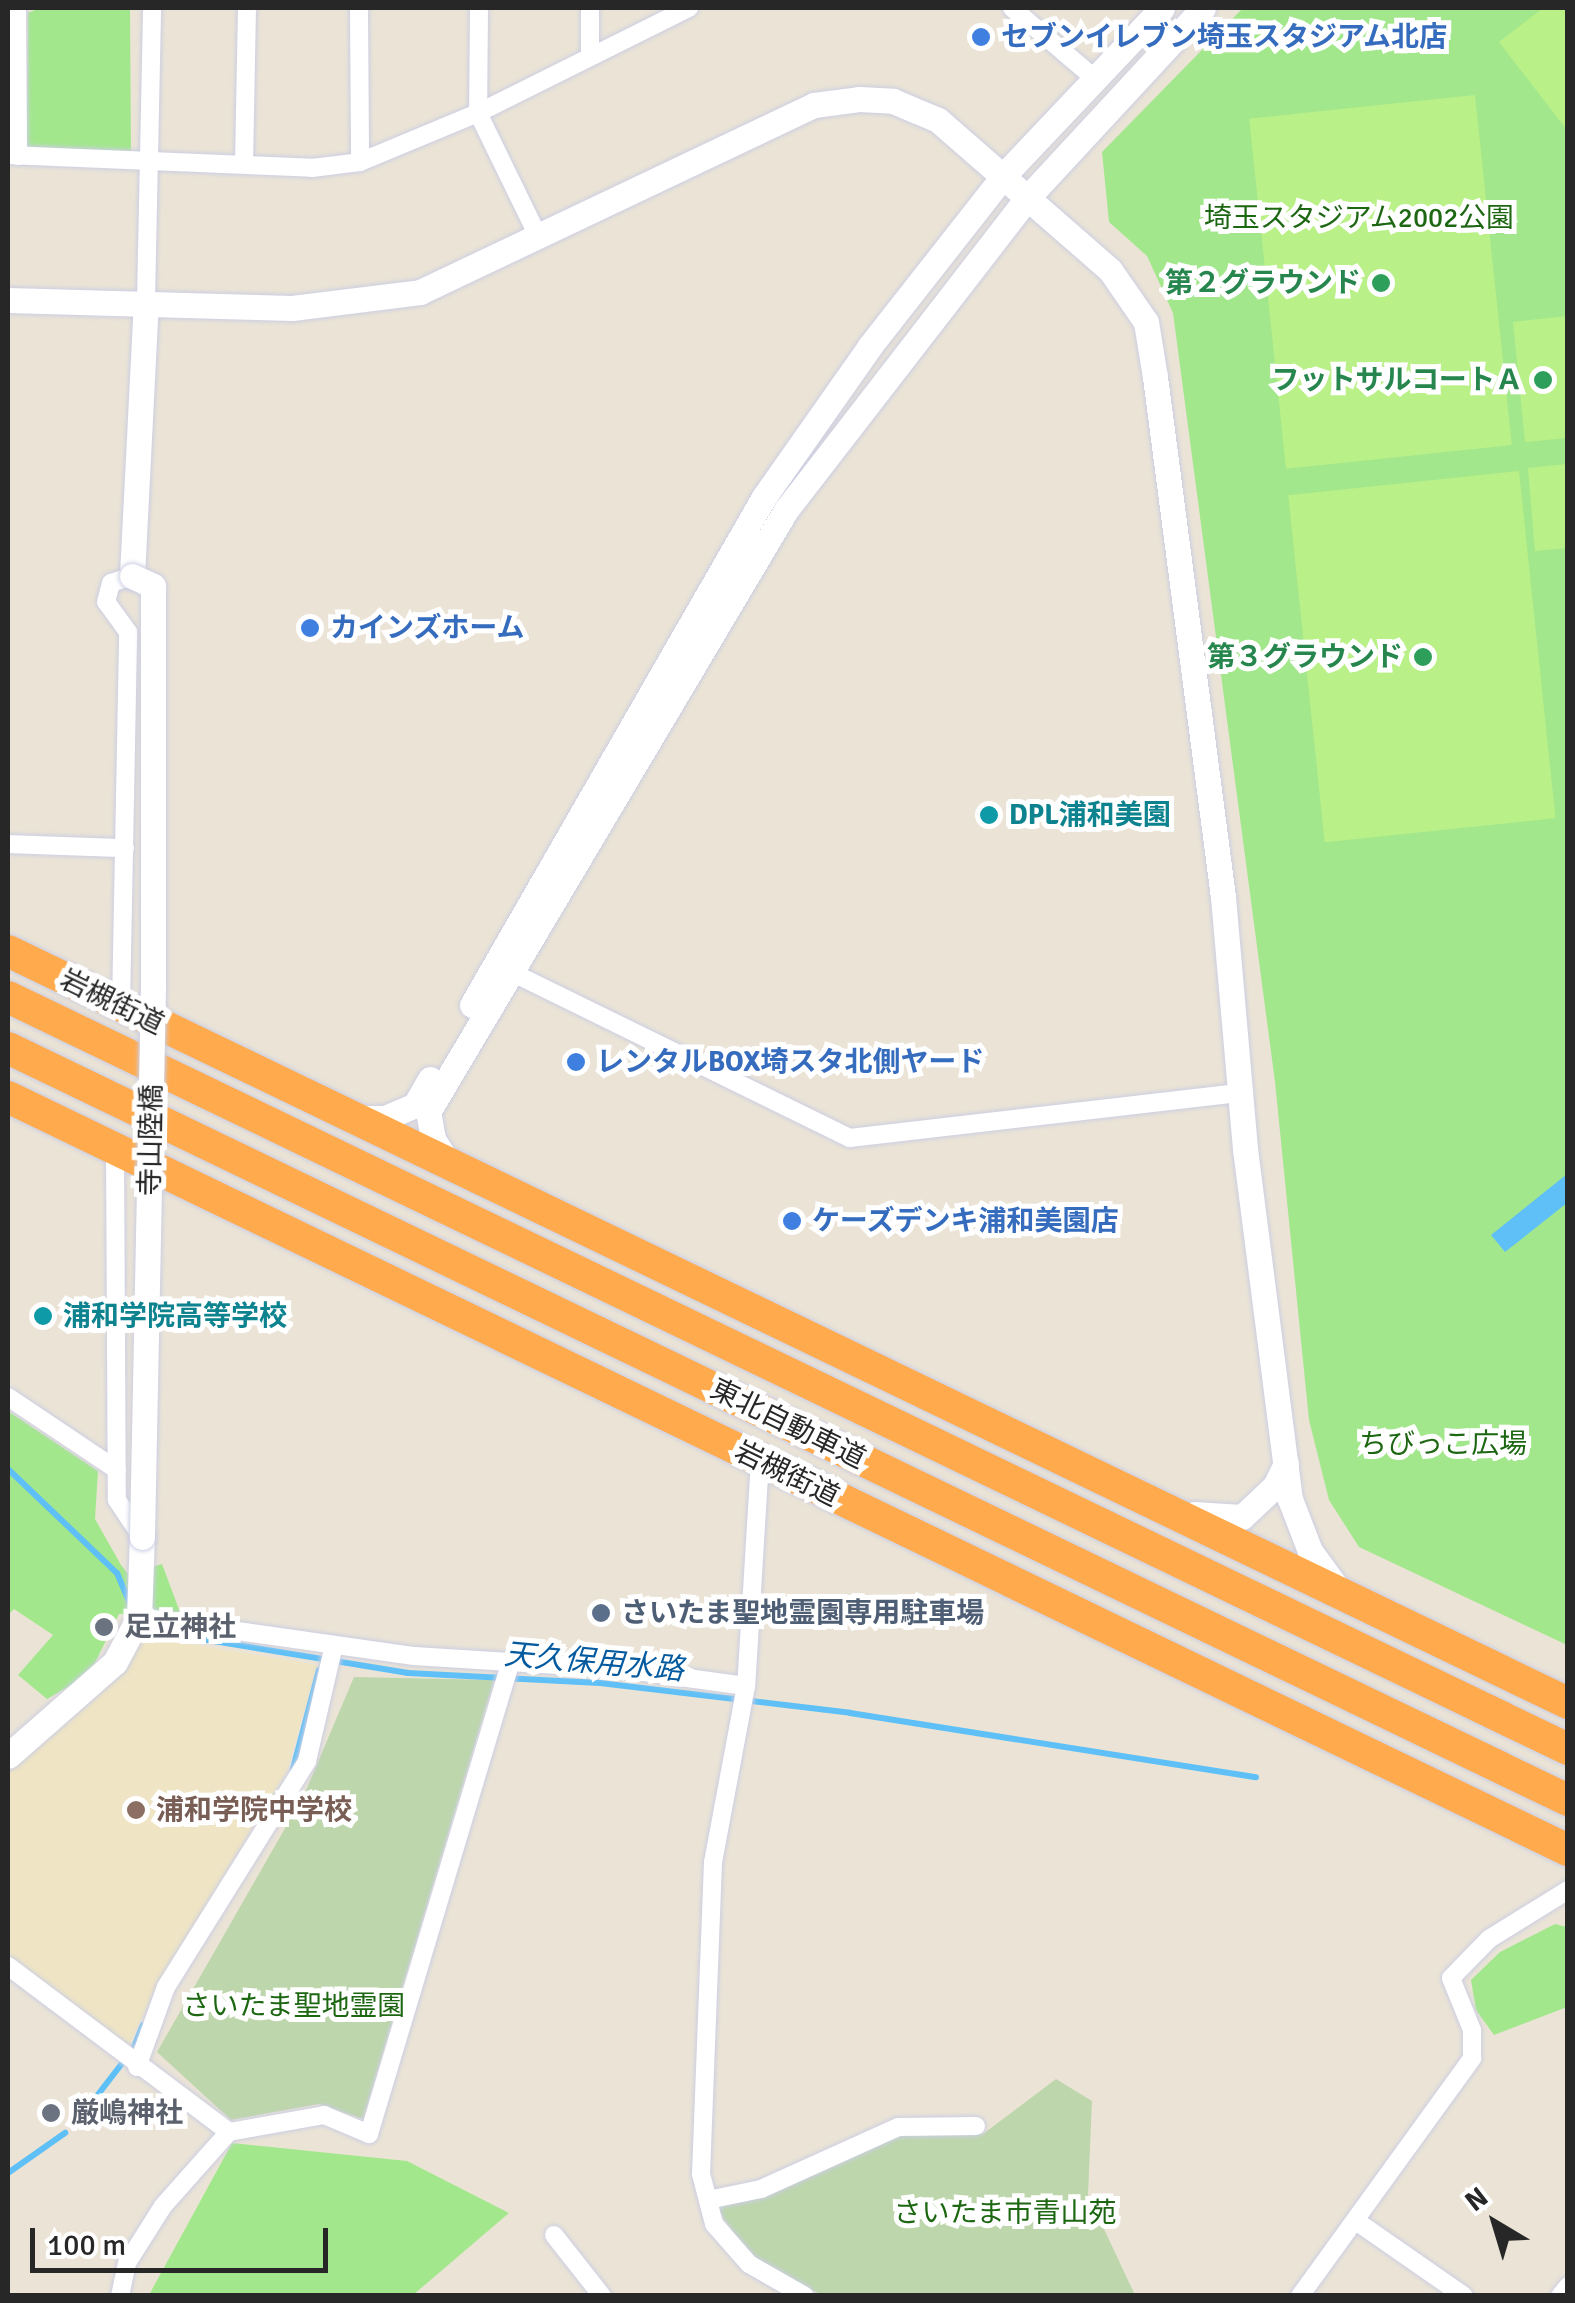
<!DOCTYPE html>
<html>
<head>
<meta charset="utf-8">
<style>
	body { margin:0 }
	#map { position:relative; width:1575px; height:2303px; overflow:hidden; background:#ebe4d6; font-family:Signika,"Noto Sans JP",sans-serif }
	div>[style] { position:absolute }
	.education>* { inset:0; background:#efe5c4 }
	.green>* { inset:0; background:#a3e78d }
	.cemetery>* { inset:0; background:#bdd6ac }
	.pitch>* { inset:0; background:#baf088; transform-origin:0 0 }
	.water>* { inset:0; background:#5fc0f7 }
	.stream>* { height:6px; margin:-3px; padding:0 3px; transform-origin:3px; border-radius:3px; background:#5fc0f7 }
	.roads { filter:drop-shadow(0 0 2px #cccee2) drop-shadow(0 0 2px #cccee2) }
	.street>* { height:18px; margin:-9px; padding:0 9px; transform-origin:9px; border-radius:9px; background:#fff }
	.secondary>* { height:25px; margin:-12.5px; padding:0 12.5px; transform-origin:12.5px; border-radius:12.5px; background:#fff }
	.highway>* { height:32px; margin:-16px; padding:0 16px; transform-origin:16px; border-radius:16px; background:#ffab4d }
	.bridges { filter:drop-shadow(0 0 2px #cccee2) drop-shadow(0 0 2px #cccee2) }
	.secondary-bridge>* { height:25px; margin:-12.5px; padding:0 12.5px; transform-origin:12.5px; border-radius:12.5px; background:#fff }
	.dots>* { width:28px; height:28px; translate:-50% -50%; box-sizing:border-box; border:5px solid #fff; border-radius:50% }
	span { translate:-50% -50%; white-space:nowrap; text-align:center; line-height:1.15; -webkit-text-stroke:10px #fff; paint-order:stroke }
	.shop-label { font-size:28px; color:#366cbe; font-weight:700 }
	.left { translate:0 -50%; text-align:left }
	.park-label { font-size:28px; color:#1d6713 }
	.leisure-label { font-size:28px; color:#27864d; font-weight:700 }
	.right { translate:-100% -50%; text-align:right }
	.culture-label { font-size:28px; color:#0d838f; font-weight:700 }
	.street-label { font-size:28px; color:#272727 }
	.service-label { font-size:28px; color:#4e5e75; font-weight:700 }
	.worship-label { font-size:28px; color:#5b616d; font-weight:700 }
	.education-label { font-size:28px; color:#785e54; font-weight:700 }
	.water-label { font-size:30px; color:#035a9e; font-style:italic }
	.frame { position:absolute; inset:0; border:10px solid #272727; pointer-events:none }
	.north { position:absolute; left:1445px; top:2173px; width:100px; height:100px; -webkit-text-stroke:8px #fff; paint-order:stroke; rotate:322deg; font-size:28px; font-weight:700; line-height:40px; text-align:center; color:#272727 }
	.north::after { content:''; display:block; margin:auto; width:35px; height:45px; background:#272727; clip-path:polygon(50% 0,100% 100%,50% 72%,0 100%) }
	.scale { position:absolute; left:30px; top:2228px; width:298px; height:45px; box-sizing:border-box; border:5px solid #272727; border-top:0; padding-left:12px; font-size:30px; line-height:35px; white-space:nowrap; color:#272727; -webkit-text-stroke:8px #fff; paint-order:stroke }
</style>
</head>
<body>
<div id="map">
	<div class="education">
		<i style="clip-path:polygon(141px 1636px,317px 1665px,287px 1770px,157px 1985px,127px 2048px,8px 1954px,8px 1770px,35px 1739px,89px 1705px,128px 1662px)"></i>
	</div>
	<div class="green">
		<i style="clip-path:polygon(40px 8px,130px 8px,131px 154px,27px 147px,28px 13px)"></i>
		<i style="clip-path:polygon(1243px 8px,1567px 8px,1567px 1645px,1359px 1547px,1329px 1500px,1309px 1420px,1275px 1082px,1173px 313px,1147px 256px,1109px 222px,1102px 152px)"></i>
		<i style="clip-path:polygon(8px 1411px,98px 1471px,95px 1519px,121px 1565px,128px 1574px,162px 1564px,180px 1612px,119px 1614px,89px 1675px,47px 1699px,18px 1675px,53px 1635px,14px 1609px,8px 1615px)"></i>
		<i style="clip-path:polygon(1555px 1924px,1567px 1927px,1567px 2007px,1494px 2035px,1476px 2010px,1471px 1980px,1500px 1952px)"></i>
		<i style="clip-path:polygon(232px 2143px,407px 2161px,509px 2213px,413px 2295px,149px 2295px)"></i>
	</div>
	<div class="cemetery">
		<i style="clip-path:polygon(354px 1677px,494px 1680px,363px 2119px,319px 2104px,231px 2120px,157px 2052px,304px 1795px)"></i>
		<i style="clip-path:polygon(1056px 2079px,1092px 2101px,1088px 2195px,1135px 2295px,822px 2295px,751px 2258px,718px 2210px,724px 2201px,899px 2133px,983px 2134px)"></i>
	</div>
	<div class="pitch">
		<i style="clip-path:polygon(1543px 8px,1567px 8px,1567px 130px,1499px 42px)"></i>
		<i style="left:1475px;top:95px;width:352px;height:227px;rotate:84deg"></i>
		<i style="clip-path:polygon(1567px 316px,1567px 438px,1525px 442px,1513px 322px)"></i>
		<i style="clip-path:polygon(1567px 464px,1567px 548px,1535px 551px,1528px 468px)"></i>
		<i style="left:1519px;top:471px;width:349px;height:232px;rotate:84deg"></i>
	</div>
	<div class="water">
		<i style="clip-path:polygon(1567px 1174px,1567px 1203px,1505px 1252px,1491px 1235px)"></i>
	</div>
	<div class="stream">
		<i style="left:8px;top:1469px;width:151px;rotate:43.7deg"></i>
		<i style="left:117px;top:1573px;width:33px;rotate:67deg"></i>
		<i style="left:140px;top:1629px;width:272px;rotate:9.3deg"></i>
		<i style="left:408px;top:1673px;width:192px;rotate:3deg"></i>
		<i style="left:600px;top:1683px;width:252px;rotate:6.8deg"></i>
		<i style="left:850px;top:1713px;width:411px;rotate:9deg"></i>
		<i style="left:293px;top:1769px;width:102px;rotate:-75.3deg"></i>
		<i style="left:132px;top:2052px;width:29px;rotate:-68deg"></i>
		<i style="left:76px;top:2123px;width:78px;rotate:-52.3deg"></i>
		<i style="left:8px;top:2173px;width:70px;rotate:-35.1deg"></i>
	</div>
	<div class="roads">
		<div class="street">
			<i style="left:17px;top:8px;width:148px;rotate:89.6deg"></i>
			<i style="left:359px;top:8px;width:154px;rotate:89.6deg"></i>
			<i style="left:479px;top:8px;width:105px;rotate:90.5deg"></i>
			<i style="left:478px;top:113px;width:139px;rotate:64deg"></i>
			<i style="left:1012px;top:8px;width:106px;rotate:40.4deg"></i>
			<i style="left:590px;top:57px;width:49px;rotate:-90deg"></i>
			<i style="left:8px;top:155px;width:304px;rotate:2.4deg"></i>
			<i style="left:312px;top:168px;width:48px;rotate:-7.1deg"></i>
			<i style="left:360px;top:162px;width:128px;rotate:-22.6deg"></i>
			<i style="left:478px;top:113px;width:236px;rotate:-26.5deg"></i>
			<i style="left:244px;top:164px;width:156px;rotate:-88.9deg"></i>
			<i style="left:146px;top:300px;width:292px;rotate:-88.8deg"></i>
			<i style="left:8px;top:844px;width:117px;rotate:2deg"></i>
			<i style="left:511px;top:972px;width:377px;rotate:26.1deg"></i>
			<i style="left:850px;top:1138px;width:393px;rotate:-6.6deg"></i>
			<i style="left:121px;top:1006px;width:374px;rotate:-88.9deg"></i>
			<i style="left:128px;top:632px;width:37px;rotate:-126deg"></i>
			<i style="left:106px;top:602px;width:20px;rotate:-75deg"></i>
			<i style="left:111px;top:583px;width:22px;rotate:-18deg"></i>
			<i style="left:115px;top:1149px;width:351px;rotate:89.7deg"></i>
			<i style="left:117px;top:1500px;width:43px;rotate:56.3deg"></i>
			<i style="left:8px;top:1397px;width:131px;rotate:33.8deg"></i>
			<i style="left:760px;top:1460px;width:226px;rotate:93.5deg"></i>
			<i style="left:746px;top:1686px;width:179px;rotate:100.6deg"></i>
			<i style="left:713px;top:1862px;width:312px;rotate:92.2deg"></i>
			<i style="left:701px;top:2174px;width:52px;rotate:75.4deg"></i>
			<i style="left:714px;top:2224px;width:53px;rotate:48.8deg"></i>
			<i style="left:749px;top:2264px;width:64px;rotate:29.7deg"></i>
			<i style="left:139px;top:1617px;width:278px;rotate:8.1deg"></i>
			<i style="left:414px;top:1656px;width:208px;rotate:3.6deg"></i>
			<i style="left:622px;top:1669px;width:125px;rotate:7.8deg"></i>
			<i style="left:8px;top:1966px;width:276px;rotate:36.9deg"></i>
			<i style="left:229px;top:2132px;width:97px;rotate:-10.1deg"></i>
			<i style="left:324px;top:2115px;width:49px;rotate:22.9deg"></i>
			<i style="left:369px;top:2134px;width:493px;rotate:-73.3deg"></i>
			<i style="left:137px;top:2067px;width:85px;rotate:-70.1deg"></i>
			<i style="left:166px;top:1987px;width:266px;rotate:-58deg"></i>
			<i style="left:307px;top:1761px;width:119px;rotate:-76.9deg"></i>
			<i style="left:708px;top:2200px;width:54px;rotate:-11.7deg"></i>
			<i style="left:761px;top:2189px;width:150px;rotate:-24.3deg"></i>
			<i style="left:898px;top:2127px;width:78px;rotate:-0.7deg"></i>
			<i style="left:1356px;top:2221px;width:131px;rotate:34.8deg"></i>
			<i style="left:554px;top:2235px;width:78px;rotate:51.8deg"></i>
			<i style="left:120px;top:2296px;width:34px;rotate:-78deg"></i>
			<i style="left:127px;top:2263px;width:67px;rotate:-57.7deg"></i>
			<i style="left:163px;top:2206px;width:99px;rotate:-48.3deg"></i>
			<i style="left:1300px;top:2296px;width:294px;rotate:-54.1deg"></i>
			<i style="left:1472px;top:2058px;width:28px;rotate:-90deg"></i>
			<i style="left:1472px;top:2030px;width:56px;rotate:-112deg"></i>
			<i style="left:1451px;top:1978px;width:54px;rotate:-45.7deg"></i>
			<i style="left:1489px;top:1939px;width:93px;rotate:-31.8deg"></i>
			<i style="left:1560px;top:2296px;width:13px;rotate:-51deg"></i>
		</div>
		<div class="secondary">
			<i style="left:8px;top:300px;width:284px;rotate:1.6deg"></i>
			<i style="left:292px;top:308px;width:129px;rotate:-7.1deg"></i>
			<i style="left:420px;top:292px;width:436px;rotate:-25.4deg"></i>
			<i style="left:814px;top:105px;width:45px;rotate:-7.6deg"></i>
			<i style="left:859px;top:99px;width:34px;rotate:3deg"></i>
			<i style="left:893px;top:101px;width:49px;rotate:22.9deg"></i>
			<i style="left:938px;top:120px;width:228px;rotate:41.1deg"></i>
			<i style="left:1110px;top:270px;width:63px;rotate:55.3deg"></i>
			<i style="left:1146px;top:322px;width:56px;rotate:80.7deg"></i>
			<i style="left:1155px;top:377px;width:524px;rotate:82.55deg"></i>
			<i style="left:1223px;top:897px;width:253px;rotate:85deg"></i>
			<i style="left:1245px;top:1149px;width:353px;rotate:82.7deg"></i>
			<i style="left:1290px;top:1499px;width:56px;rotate:69deg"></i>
			<i style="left:1310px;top:1551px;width:51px;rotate:53.8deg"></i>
			<i style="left:132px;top:576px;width:276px;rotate:-87.1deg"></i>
			<i style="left:472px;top:1005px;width:586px;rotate:-60.11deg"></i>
			<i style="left:764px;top:497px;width:184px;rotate:-54.9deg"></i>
			<i style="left:870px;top:346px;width:217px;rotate:-51.9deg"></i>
			<i style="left:1004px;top:175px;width:230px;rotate:-46.6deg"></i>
			<i style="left:358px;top:1118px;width:27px"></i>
			<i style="left:385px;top:1118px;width:33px;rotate:-23deg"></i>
			<i style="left:415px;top:1105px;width:30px;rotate:-60deg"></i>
			<i style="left:451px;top:1167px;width:33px;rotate:-123deg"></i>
			<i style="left:433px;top:1139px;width:27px;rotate:-100deg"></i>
			<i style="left:428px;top:1112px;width:700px;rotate:-59.26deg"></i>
			<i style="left:786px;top:510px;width:397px;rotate:-52.3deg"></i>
			<i style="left:1029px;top:196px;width:256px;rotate:-47.2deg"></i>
			<i style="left:1194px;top:1514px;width:48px;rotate:3.6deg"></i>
			<i style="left:1242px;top:1517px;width:45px;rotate:-43.2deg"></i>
			<i style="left:1275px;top:1486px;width:25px;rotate:-64deg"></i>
			<i style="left:8px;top:1756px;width:142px;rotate:-41.3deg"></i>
			<i style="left:115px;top:1662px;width:51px;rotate:-61.9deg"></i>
			<i style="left:139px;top:1617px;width:80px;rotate:-87.9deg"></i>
		</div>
		<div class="highway">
			<i style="left:8px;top:951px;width:1732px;rotate:25.74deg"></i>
			<i style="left:8px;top:997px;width:1732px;rotate:25.74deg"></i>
			<i style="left:8px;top:1048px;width:1732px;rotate:25.74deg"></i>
			<i style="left:8px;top:1097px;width:1732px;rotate:25.77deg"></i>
		</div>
	</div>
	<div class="bridges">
		<div class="secondary-bridge">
			<i style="left:132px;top:576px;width:23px;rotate:25deg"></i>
			<i style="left:153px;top:586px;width:401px;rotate:90deg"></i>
			<i style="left:153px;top:987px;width:550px;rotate:91.15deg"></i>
		</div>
	</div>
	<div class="dots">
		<i style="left:981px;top:37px;background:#3f7fe0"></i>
		<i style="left:1381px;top:283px;background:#2e9e5b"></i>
		<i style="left:1543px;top:380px;background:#2e9e5b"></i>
		<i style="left:310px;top:628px;background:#3f7fe0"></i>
		<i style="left:1423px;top:657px;background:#2e9e5b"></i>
		<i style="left:989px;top:815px;background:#0f9aa8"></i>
		<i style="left:576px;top:1062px;background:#3f7fe0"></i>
		<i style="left:792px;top:1221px;background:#3f7fe0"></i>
		<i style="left:43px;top:1316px;background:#0f9aa8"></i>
		<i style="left:601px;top:1613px;background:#5c6f8a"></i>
		<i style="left:104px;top:1627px;background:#6b7280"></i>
		<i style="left:136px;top:1810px;background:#8d6e63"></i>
		<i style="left:51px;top:2113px;background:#6b7280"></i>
	</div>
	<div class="shop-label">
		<span class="left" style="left:1001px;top:37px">セブンイレブン埼玉スタジアム北店</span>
		<span class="left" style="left:330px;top:628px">カインズホーム</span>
		<span class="left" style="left:596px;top:1062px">レンタルBOX埼スタ北側ヤード</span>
		<span class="left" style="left:812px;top:1221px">ケーズデンキ浦和美園店</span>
	</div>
	<div class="park-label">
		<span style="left:1359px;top:218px">埼玉スタジアム2002公園</span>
		<span style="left:1443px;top:1444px">ちびっこ広場</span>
		<span style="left:294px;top:2006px">さいたま聖地霊園</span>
		<span style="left:1005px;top:2213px">さいたま市青山苑</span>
	</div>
	<div class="leisure-label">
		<span class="right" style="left:1361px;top:283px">第２グラウンド</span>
		<span class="right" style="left:1523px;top:380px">フットサルコートＡ</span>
		<span class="right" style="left:1403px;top:657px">第３グラウンド</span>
	</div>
	<div class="culture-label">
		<span class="left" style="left:1009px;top:815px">DPL浦和美園</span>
		<span class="left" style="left:63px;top:1316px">浦和学院高等学校</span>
	</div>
	<div class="street-label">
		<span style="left:112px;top:1002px;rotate:26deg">岩槻街道</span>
		<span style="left:151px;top:1140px;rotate:-89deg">寺山陸橋</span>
		<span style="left:788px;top:1424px;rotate:26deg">東北自動車道</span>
		<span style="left:787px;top:1474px;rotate:26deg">岩槻街道</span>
	</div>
	<div class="service-label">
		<span class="left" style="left:621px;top:1613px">さいたま聖地霊園専用駐車場</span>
	</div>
	<div class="worship-label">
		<span class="left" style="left:124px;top:1627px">足立神社</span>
		<span class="left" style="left:71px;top:2113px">厳嶋神社</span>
	</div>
	<div class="education-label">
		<span class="left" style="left:156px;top:1810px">浦和学院中学校</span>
	</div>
	<div class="water-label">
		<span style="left:594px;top:1663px;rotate:5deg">天久保用水路</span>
	</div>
	<div class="frame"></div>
	<div class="north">N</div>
	<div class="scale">100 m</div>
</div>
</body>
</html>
